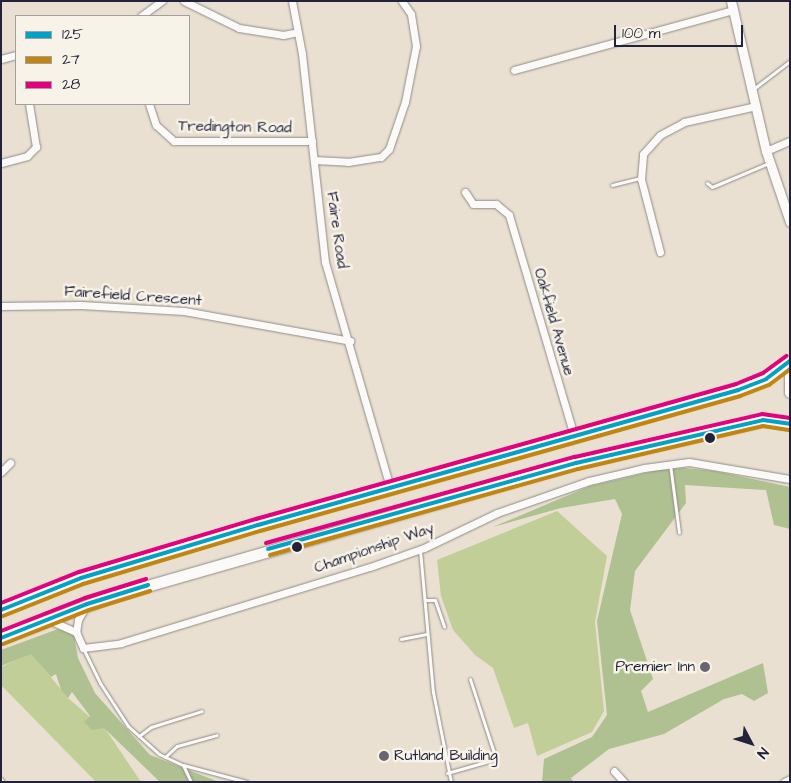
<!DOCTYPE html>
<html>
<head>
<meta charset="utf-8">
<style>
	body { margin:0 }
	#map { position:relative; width:791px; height:783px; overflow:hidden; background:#e9e0d2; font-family:"Architects Daughter",sans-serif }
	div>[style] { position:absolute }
	.green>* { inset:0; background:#c1ce97 }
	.forest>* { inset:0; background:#afc091 }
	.roads { filter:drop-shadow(0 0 1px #8f8b87) drop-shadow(0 0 1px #8f8b87) }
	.service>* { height:3px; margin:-1.5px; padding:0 1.5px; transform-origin:1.5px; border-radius:1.5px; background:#fcfaf8 }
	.minor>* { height:7px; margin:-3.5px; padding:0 3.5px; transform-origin:3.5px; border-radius:3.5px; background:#fcfaf8 }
	.tertiary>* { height:9px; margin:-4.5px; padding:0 4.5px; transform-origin:4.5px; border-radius:4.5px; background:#fcfaf8 }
	.trunk>* { height:11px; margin:-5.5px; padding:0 5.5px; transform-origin:5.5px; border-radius:5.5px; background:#fcfaf8 }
	.bus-1>* { height:4px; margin:-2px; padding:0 2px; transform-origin:2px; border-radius:2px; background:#02a2c7 }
	.bus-2>* { height:4px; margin:-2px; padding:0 2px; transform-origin:2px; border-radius:2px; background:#c2850f }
	.bus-3>* { height:4px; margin:-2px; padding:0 2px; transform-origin:2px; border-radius:2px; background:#e5007d }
	.dots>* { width:14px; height:14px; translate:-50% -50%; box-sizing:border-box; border:2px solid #f7f3e8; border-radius:50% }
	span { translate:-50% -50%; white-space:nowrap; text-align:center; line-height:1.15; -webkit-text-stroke:5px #f7f3e8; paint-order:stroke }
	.street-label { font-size:15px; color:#22223b }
	.poi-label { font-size:15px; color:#22223b }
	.right { translate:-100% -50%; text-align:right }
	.left { translate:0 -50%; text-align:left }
	.frame { position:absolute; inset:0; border:2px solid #22223b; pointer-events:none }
	.legend { position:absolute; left:15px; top:15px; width:175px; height:90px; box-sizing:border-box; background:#f7f3e8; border:1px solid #a29fa3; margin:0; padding:6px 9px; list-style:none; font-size:15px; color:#22223b }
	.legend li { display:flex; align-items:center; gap:10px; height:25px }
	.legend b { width:25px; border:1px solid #a29fa3 }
	.north { position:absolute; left:726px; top:718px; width:50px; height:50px; -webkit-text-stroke:4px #f7f3e8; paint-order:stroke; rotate:130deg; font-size:14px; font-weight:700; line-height:20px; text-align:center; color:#22223b }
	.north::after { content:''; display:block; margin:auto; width:18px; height:22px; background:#22223b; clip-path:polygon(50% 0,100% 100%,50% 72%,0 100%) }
	.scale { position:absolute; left:614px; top:25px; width:129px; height:22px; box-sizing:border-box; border:2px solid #22223b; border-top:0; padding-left:6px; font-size:15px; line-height:18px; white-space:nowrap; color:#22223b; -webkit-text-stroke:4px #f7f3e8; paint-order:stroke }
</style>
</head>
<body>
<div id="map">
	<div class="green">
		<i style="clip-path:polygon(557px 511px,607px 556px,595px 622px,604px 711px,592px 732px,537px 756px,528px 723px,514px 728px,493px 668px,475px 655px,453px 630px,441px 596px,437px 560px)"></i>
		<i style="clip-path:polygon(31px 653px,68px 698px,90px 717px,85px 722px,104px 727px,141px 782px,96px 782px,1px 685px,1px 667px)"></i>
	</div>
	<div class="forest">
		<i style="clip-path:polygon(684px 468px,715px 471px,790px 487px,790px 529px,774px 525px,766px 490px,685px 485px,686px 503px,635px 571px,630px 610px,653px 679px,641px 691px,648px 712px,763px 663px,768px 693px,754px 701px,742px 694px,724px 699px,664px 734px,609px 749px,571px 778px,573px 782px,542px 782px,544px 759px,592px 737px,607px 715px,597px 621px,622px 514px,615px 499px,561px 508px,493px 527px,590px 486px,658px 470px)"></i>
		<i style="clip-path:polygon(58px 629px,74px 635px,78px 658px,95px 693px,150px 755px,219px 782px,160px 782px,104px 728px,92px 730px,84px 722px,90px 716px,72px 692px,68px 698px,61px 690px,56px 674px,51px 677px,31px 654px,1px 666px,1px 650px)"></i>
	</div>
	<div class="roads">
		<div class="service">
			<i style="left:752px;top:90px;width:48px;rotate:-37.3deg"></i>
			<i style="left:707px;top:183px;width:6px;rotate:39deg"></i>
			<i style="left:712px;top:187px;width:62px;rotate:-22.8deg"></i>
			<i style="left:612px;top:185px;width:29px;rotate:-14deg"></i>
			<i style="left:670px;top:464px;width:69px;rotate:82.5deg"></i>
			<i style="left:420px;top:550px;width:143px;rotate:84.8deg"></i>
			<i style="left:433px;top:692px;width:92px;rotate:78.7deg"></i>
			<i style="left:425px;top:600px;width:10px"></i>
			<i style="left:435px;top:600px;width:28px;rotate:71deg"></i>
			<i style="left:401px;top:639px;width:26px;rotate:-11deg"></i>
			<i style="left:83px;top:648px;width:39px;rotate:64deg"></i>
			<i style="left:100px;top:683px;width:51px;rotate:56.9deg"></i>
			<i style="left:128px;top:726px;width:42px;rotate:42.1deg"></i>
			<i style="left:159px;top:754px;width:26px;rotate:25deg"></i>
			<i style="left:183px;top:765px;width:66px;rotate:14.9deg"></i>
			<i style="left:139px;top:736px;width:15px;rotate:-37deg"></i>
			<i style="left:151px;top:727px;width:53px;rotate:-17.4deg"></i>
			<i style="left:165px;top:757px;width:16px;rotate:-43deg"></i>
			<i style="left:177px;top:746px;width:41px;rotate:-15.4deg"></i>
			<i style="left:183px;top:765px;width:19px;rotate:65deg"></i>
			<i style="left:447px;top:773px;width:51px;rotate:-15.9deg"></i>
			<i style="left:496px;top:759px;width:84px;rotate:-108deg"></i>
			<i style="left:1px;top:779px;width:4px;rotate:56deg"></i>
		</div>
		<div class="minor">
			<i style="left:184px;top:1px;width:61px;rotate:26.1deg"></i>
			<i style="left:239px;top:28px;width:45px;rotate:9deg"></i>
			<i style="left:283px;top:35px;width:15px;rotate:-11deg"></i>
			<i style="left:292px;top:1px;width:54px;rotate:79.3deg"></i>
			<i style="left:302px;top:54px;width:209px;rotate:83.7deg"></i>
			<i style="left:325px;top:262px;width:234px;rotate:73.9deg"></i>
			<i style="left:141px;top:16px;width:26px;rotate:-36deg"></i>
			<i style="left:1px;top:59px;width:16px;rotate:-15deg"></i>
			<i style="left:514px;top:70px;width:228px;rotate:-15.3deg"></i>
			<i style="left:149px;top:104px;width:22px;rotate:72deg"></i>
			<i style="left:156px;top:125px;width:24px;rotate:42deg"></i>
			<i style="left:174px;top:141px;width:138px"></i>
			<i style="left:766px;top:151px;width:26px;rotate:-23deg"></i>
			<i style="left:314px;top:160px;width:34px;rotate:3deg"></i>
			<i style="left:348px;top:162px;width:33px;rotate:-9deg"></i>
			<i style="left:381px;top:157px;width:11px;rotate:-45deg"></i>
			<i style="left:389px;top:149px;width:50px;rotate:-71.2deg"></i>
			<i style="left:405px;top:102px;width:57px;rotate:-78.9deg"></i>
			<i style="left:416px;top:46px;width:32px;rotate:-99deg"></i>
			<i style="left:411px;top:14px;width:16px;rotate:-125deg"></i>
			<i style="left:1px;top:163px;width:27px;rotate:-15deg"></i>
			<i style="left:27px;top:156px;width:13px;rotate:-45deg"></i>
			<i style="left:36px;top:147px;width:44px;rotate:-99.2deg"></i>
			<i style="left:465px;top:192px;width:14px;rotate:56deg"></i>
			<i style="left:473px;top:204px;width:23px"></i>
			<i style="left:496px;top:204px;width:17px;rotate:40deg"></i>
			<i style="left:509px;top:215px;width:230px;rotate:73.6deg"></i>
			<i style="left:660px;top:252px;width:75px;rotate:-104.6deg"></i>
			<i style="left:641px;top:179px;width:25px;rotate:-85deg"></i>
			<i style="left:643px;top:154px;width:25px;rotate:-48deg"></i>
			<i style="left:660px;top:135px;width:27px;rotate:-28deg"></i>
			<i style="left:684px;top:122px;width:74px;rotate:-12.5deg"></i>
			<i style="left:1px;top:306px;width:80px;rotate:-0.7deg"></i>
			<i style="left:81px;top:305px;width:103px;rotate:3.3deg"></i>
			<i style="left:184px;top:311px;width:169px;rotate:10.2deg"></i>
			<i style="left:1px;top:472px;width:13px;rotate:-45deg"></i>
			<i style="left:86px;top:606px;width:16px;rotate:120deg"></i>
			<i style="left:78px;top:620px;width:12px;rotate:99deg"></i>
			<i style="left:76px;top:632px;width:17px;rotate:66deg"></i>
			<i style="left:83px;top:648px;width:38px;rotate:-7deg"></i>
			<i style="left:121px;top:643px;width:260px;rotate:-17deg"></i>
			<i style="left:370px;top:567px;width:57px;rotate:-19.4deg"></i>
			<i style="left:424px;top:548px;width:81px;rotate:-25.6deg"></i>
			<i style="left:497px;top:513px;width:97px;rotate:-19.2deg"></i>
			<i style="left:589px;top:481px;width:57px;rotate:-13.3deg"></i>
			<i style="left:644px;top:468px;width:45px;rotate:-7.6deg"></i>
			<i style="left:689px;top:462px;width:102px;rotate:9.6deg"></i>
			<i style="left:49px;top:620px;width:30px;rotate:24deg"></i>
			<i style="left:614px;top:771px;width:15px;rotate:48deg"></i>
			<i style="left:784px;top:782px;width:7px;rotate:-27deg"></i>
		</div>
		<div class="tertiary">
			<i style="left:731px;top:1px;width:154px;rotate:76.9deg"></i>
			<i style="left:766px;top:151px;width:75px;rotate:71.3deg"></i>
		</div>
		<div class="trunk">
			<i style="left:790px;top:364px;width:28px;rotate:90deg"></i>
			<i style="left:1px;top:610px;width:86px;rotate:-21.8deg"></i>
			<i style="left:81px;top:578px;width:185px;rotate:-16.7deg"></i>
			<i style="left:258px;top:525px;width:499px;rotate:-15.7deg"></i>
			<i style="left:738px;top:390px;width:30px;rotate:-21deg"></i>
			<i style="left:766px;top:379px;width:30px;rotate:-37deg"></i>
			<i style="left:1px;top:638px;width:119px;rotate:-20.7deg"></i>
			<i style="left:112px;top:596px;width:483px;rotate:-16deg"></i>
			<i style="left:576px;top:463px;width:192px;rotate:-12.9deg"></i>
			<i style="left:763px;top:420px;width:27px;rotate:8deg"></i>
		</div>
	</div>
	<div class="bus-1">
		<i style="left:268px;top:549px;width:320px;rotate:-15.6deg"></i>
		<i style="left:576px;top:463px;width:192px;rotate:-12.9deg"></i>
		<i style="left:763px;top:420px;width:27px;rotate:8deg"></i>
		<i style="left:1px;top:610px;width:86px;rotate:-21.8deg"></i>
		<i style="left:81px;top:578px;width:185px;rotate:-16.7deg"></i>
		<i style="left:258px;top:525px;width:499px;rotate:-15.7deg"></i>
		<i style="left:738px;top:390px;width:30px;rotate:-21deg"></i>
		<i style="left:766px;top:379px;width:30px;rotate:-37deg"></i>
		<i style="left:1px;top:638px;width:92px;rotate:-21.6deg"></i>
		<i style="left:87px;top:604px;width:64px;rotate:-17.3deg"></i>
	</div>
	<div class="bus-2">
		<i style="left:270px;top:555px;width:320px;rotate:-15.6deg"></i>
		<i style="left:578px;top:469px;width:190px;rotate:-13.1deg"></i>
		<i style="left:763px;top:426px;width:26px;rotate:9deg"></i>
		<i style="left:3px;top:616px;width:86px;rotate:-21.8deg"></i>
		<i style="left:83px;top:584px;width:185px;rotate:-16.7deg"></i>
		<i style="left:260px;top:531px;width:499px;rotate:-15.7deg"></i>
		<i style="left:740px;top:396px;width:31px;rotate:-21deg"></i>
		<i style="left:769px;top:385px;width:26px;rotate:-37deg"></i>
		<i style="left:3px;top:644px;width:92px;rotate:-21.6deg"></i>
		<i style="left:89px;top:610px;width:64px;rotate:-17.3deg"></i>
	</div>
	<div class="bus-3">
		<i style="left:266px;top:543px;width:321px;rotate:-15.6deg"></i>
		<i style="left:575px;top:457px;width:192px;rotate:-12.9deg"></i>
		<i style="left:762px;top:414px;width:28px;rotate:8deg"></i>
		<i style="left:1px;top:603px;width:84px;rotate:-21.7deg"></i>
		<i style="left:79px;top:572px;width:185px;rotate:-16.7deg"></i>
		<i style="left:256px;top:519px;width:499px;rotate:-15.7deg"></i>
		<i style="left:736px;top:384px;width:29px;rotate:-22deg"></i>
		<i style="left:763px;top:373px;width:29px;rotate:-36deg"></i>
		<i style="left:1px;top:631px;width:90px;rotate:-21.4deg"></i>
		<i style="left:85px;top:598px;width:64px;rotate:-17.3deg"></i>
	</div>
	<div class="dots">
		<i style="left:710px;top:438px;background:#22223b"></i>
		<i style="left:297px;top:547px;background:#22223b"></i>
		<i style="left:705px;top:667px;background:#686470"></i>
		<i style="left:384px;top:756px;background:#686470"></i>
	</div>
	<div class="street-label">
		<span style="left:235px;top:127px;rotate:1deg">Tredington Road</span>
		<span style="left:337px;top:230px;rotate:82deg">Faire Road</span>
		<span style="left:133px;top:296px;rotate:4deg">Fairefield Crescent</span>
		<span style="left:554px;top:322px;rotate:74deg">Oakfield Avenue</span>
		<span style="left:374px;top:548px;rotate:-19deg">Championship Way</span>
	</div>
	<div class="poi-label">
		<span class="right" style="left:695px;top:667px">Premier Inn</span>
		<span class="left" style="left:394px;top:756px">Rutland Building</span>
	</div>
	<div class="frame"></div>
	<ul class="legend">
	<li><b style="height:6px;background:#02a2c7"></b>125</li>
	<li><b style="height:6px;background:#c2850f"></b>27</li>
	<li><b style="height:6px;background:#e5007d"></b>28</li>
	</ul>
	<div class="north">N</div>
	<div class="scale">100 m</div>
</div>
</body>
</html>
